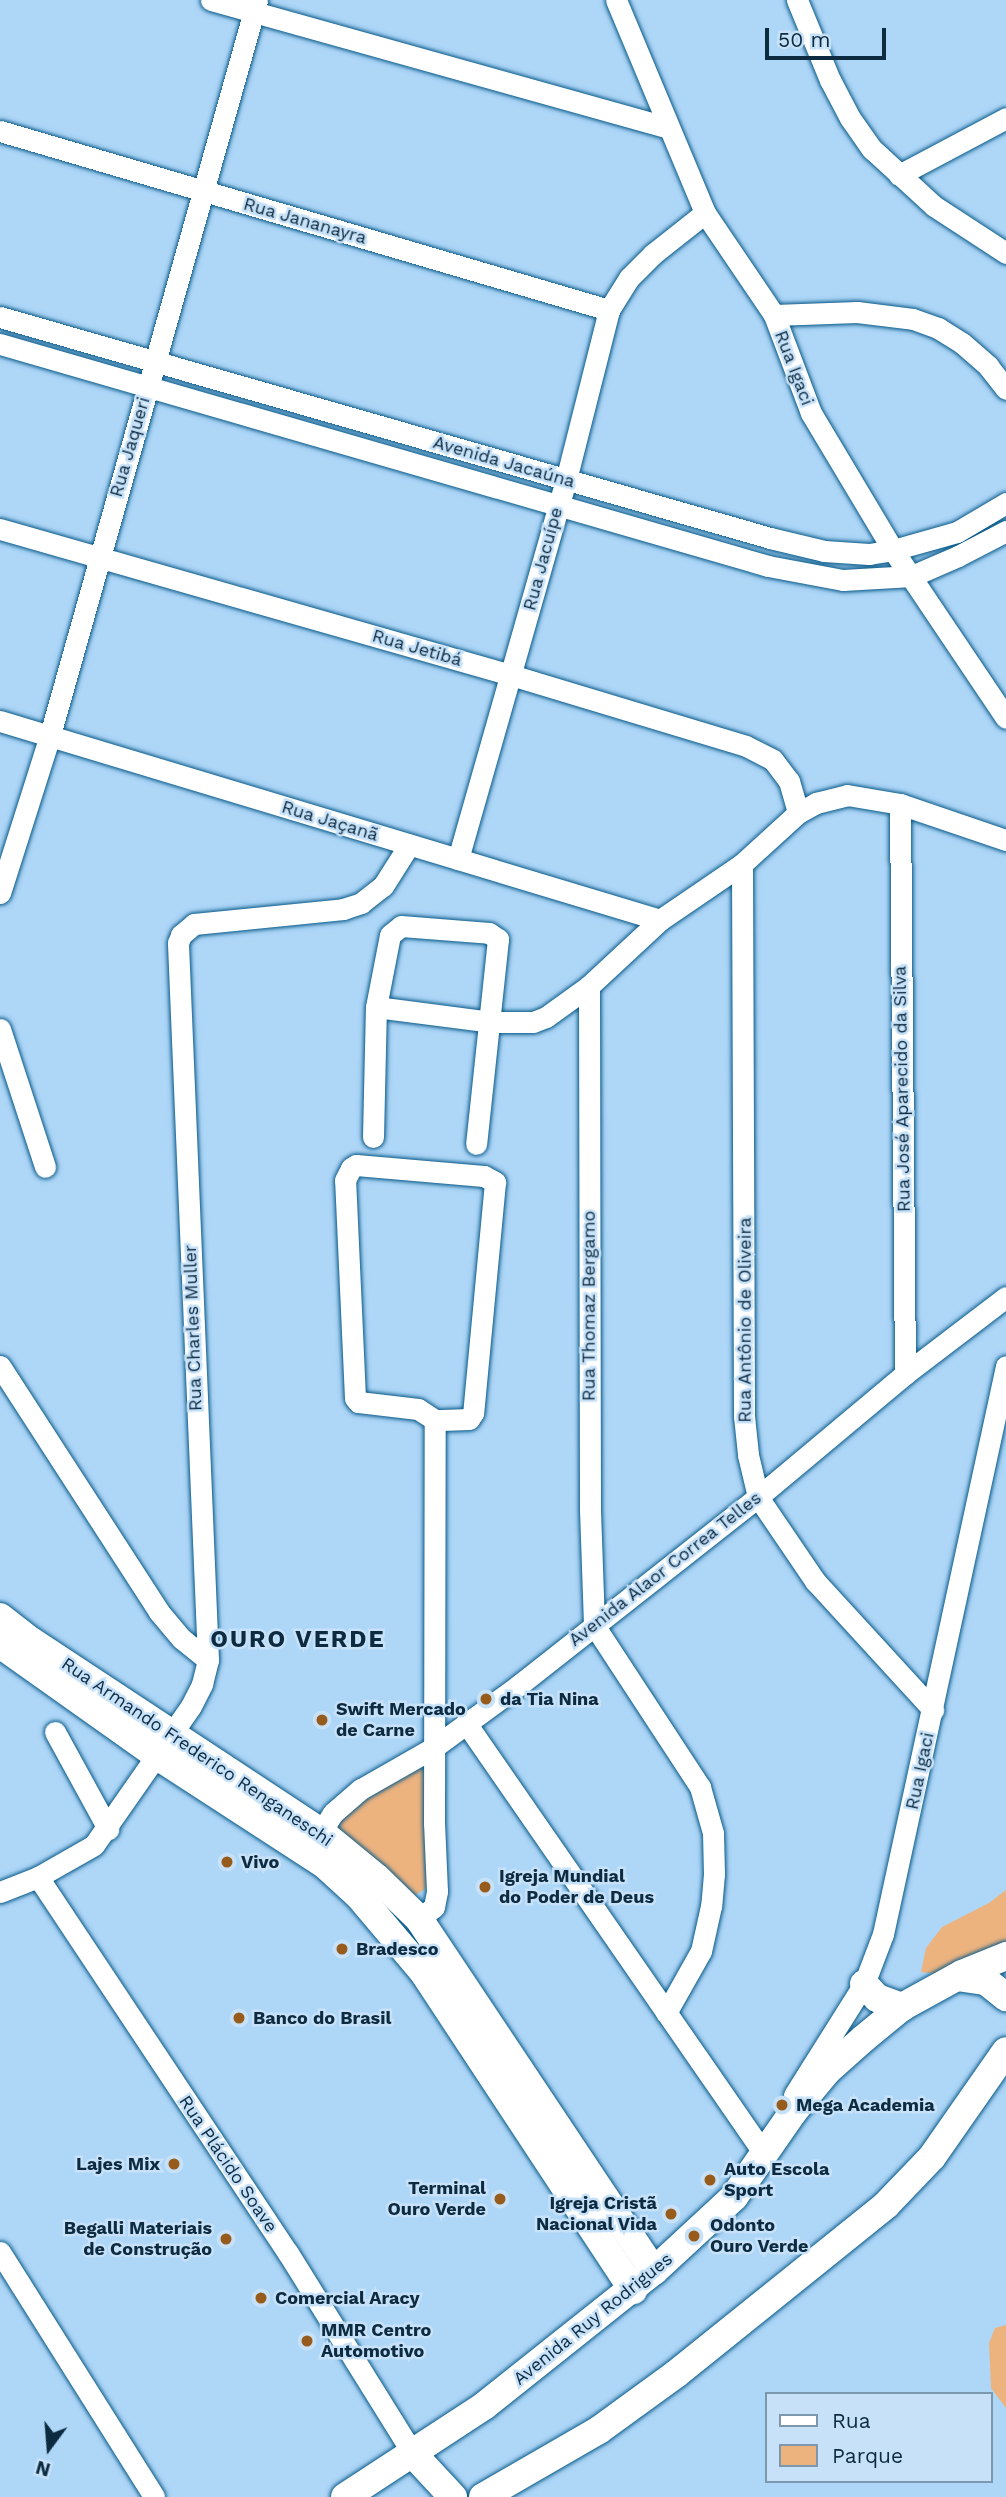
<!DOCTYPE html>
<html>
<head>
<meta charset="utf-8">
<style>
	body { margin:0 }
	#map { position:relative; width:1006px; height:2497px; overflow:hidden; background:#add6f7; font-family:"Work Sans",sans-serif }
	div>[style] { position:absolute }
	.green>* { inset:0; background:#edb37f }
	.roads { filter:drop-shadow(0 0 2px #075989) drop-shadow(0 0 2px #075989) }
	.minor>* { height:21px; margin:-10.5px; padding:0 10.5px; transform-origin:10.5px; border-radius:10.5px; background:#fff }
	.major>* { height:28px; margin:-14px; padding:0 14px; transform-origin:14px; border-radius:14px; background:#fff }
	.dots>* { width:19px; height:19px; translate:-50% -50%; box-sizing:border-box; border:4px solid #c6e1f8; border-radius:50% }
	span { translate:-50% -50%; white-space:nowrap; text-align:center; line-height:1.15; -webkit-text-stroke:5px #c6e1f8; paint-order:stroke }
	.street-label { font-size:18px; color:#0d2b40 }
	.poi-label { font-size:18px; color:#0d2b40; font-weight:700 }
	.left { translate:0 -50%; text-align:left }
	.right { translate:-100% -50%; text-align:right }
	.district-label { font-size:24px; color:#0d2b40; font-weight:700; letter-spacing:2px }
	.legend { position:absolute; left:765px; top:2392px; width:228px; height:91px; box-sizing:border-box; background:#c6e1f8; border:2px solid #7c98ae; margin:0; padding:9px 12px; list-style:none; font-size:21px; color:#0d2b40 }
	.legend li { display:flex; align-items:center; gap:14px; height:35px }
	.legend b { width:35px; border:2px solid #7c98ae }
	.north { position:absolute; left:14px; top:2413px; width:70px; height:70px; -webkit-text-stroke:5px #c6e1f8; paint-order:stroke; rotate:196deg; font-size:19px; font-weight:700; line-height:28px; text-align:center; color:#0d2b40 }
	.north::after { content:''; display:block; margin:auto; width:24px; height:32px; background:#0d2b40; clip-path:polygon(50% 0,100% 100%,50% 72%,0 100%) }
	.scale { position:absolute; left:765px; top:28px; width:121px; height:32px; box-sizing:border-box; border:4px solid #0d2b40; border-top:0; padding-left:9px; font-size:21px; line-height:24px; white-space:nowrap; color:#0d2b40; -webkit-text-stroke:5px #c6e1f8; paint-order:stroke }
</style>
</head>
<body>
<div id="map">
	<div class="green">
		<i style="clip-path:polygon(428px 1765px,434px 1878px,425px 1889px,412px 1897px,331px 1832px,339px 1817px,365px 1793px)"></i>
		<i style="clip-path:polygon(1006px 1890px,1006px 1949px,946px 1975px,921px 1972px,926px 1948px,942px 1927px,989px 1903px)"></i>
		<i style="clip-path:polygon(1006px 2325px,1006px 2408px,991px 2388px,989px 2343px,995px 2328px)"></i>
	</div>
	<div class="roads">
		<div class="minor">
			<i style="left:211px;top:0;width:475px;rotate:15.6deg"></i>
			<i style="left:616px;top:0;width:231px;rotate:67.3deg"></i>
			<i style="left:705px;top:213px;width:123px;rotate:55.9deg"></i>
			<i style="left:774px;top:315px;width:105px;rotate:69.3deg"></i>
			<i style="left:811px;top:413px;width:160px;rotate:59.1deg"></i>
			<i style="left:893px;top:550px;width:202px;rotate:56.1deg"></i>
			<i style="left:797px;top:0;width:87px;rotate:67.6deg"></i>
			<i style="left:830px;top:80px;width:43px;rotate:62.2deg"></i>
			<i style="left:850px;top:118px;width:38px;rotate:55deg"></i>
			<i style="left:872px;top:149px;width:84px;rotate:42.6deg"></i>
			<i style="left:934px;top:206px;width:86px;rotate:33.1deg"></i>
			<i style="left:0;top:131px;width:635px;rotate:16.38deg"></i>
			<i style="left:899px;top:175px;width:121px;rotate:-28deg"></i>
			<i style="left:774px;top:315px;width:83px;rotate:-2.1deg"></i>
			<i style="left:857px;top:312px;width:56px;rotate:7.1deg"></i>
			<i style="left:913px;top:319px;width:27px;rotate:20deg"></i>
			<i style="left:938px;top:328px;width:28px;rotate:32deg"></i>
			<i style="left:962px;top:343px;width:35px;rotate:41deg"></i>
			<i style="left:988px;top:366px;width:29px;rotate:52deg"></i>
			<i style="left:0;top:317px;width:801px;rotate:16.01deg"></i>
			<i style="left:770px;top:538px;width:56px;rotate:13.5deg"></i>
			<i style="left:824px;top:551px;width:45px;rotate:3.8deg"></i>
			<i style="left:869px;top:554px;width:24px;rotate:-9deg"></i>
			<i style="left:893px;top:550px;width:66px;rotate:-15.7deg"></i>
			<i style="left:957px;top:532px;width:57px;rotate:-30.6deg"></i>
			<i style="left:0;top:344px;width:799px;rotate:16.12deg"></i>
			<i style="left:768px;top:566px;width:76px;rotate:10.6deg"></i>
			<i style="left:843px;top:580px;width:69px;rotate:-3.3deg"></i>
			<i style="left:912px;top:576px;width:50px;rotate:-23.5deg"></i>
			<i style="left:958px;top:556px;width:54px;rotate:-27.5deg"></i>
			<i style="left:0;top:529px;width:531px;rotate:15.95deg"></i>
			<i style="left:511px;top:675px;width:245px;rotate:16.8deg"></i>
			<i style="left:746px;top:746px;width:30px;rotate:27deg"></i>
			<i style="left:773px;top:760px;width:26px;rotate:53deg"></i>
			<i style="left:789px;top:781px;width:33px;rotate:74deg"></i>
			<i style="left:0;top:721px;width:689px;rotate:16.78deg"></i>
			<i style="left:900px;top:804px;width:570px;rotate:89.5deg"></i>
			<i style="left:458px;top:859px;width:394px;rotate:-74.1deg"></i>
			<i style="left:566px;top:480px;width:175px;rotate:-75.8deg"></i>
			<i style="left:609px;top:310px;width:38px;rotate:-58deg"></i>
			<i style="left:629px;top:278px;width:34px;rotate:-45deg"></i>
			<i style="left:653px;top:254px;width:66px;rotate:-38.3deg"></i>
			<i style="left:742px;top:864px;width:552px;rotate:89.79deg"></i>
			<i style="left:744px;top:1416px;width:39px;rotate:84deg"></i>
			<i style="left:748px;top:1455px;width:43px;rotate:76.6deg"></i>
			<i style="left:758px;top:1497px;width:102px;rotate:55.8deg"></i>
			<i style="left:815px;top:1581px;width:175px;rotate:47.5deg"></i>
			<i style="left:0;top:893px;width:166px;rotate:-72.4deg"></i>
			<i style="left:50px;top:735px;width:764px;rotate:-74.27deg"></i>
			<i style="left:589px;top:986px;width:524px;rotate:89.89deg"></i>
			<i style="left:590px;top:1510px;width:115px;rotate:88deg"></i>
			<i style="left:376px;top:1007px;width:116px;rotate:7.4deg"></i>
			<i style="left:491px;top:1022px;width:42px"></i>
			<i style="left:533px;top:1022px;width:14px;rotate:-21deg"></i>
			<i style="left:546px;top:1017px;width:53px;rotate:-35.8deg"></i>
			<i style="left:589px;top:986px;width:97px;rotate:-42.9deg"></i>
			<i style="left:660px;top:920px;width:99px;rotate:-34.3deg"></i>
			<i style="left:742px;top:864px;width:76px;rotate:-42.3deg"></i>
			<i style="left:798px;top:813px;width:21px;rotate:-29deg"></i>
			<i style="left:816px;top:803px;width:32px;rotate:-14deg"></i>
			<i style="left:847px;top:795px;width:54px;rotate:9.6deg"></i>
			<i style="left:900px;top:804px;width:112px;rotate:18.8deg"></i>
			<i style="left:0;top:1029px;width:145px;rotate:71.9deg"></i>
			<i style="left:373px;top:1137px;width:130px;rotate:-88.7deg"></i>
			<i style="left:376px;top:1007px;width:73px;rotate:-79deg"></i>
			<i style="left:390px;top:935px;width:14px;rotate:-39deg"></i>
			<i style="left:401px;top:926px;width:88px;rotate:4.5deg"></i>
			<i style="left:489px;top:933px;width:11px;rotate:34deg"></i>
			<i style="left:498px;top:939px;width:206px;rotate:96.1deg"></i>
			<i style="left:356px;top:1165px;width:128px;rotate:4.9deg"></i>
			<i style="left:484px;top:1176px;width:13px;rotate:29deg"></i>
			<i style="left:495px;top:1182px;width:232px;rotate:95.4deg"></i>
			<i style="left:473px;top:1413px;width:7px;rotate:124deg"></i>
			<i style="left:469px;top:1419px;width:34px;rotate:178deg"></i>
			<i style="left:435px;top:1420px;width:20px;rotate:-147deg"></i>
			<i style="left:418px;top:1409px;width:60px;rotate:-173.3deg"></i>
			<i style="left:358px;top:1402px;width:5px;rotate:-127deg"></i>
			<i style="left:355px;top:1398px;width:218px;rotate:-92.6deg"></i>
			<i style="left:345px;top:1180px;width:13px;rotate:-63deg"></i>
			<i style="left:351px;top:1168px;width:6px;rotate:-31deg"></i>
			<i style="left:0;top:1366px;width:293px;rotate:57.1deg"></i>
			<i style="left:159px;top:1612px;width:35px;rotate:50deg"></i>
			<i style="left:182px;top:1639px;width:33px;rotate:39deg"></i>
			<i style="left:594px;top:1625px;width:194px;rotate:56.8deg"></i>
			<i style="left:700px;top:1787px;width:48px;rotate:74.2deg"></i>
			<i style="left:713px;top:1833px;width:41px;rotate:88.6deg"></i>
			<i style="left:714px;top:1874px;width:32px;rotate:95deg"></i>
			<i style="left:711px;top:1906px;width:46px;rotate:102.5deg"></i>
			<i style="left:701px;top:1951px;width:71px;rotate:119.4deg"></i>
			<i style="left:466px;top:1723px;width:525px;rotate:55.31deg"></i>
			<i style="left:55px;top:1732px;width:111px;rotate:61.3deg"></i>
			<i style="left:321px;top:1832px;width:22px;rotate:-58deg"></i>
			<i style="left:333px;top:1813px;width:37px;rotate:-41deg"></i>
			<i style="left:361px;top:1789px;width:83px;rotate:-29.7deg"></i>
			<i style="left:433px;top:1748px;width:107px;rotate:-36.2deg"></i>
			<i style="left:519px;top:1685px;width:304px;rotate:-38.2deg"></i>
			<i style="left:758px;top:1497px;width:192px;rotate:-39.9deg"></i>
			<i style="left:905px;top:1374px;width:127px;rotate:-37.3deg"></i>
			<i style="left:38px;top:1877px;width:452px;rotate:56.4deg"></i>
			<i style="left:288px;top:2253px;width:237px;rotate:58.1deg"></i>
			<i style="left:0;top:1892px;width:41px;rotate:-21.5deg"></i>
			<i style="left:38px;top:1877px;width:64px;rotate:-29.7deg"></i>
			<i style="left:94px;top:1845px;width:169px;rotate:-55.1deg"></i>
			<i style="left:191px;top:1706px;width:25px;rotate:-63deg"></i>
			<i style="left:202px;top:1684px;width:25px;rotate:-76deg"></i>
			<i style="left:208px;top:1660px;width:718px;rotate:-92.4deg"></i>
			<i style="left:178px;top:943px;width:9px;rotate:-69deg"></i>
			<i style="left:181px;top:935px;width:17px;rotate:-40deg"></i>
			<i style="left:194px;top:924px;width:150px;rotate:-5.7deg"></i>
			<i style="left:343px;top:909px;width:19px;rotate:-18deg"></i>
			<i style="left:361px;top:903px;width:28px;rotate:-38deg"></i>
			<i style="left:383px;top:886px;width:49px;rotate:-57.6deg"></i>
			<i style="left:419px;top:1919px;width:19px;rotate:-39deg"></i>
			<i style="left:434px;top:1907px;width:16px;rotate:-79deg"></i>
			<i style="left:437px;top:1891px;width:68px;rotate:-92.5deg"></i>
			<i style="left:434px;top:1823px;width:403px;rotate:-89.9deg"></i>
			<i style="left:794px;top:2095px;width:131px;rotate:-57.8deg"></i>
			<i style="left:864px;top:1984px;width:53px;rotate:-69.2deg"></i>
			<i style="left:883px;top:1934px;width:581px;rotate:-77.78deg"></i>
			<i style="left:0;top:2252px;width:289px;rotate:57.8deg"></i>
		</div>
		<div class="major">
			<i style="left:0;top:1617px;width:39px;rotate:38deg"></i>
			<i style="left:31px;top:1641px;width:347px;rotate:33.4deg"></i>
			<i style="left:321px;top:1832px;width:72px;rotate:39.4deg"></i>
			<i style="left:377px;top:1878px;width:59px;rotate:44.3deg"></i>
			<i style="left:419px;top:1919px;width:423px;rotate:56.3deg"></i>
			<i style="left:0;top:1644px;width:195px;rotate:35.4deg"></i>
			<i style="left:159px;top:1757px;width:197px;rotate:33deg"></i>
			<i style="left:324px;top:1864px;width:47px;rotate:42.4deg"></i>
			<i style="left:359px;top:1896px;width:101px;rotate:49.8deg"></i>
			<i style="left:424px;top:1973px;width:380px;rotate:56.6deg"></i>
			<i style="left:957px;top:1977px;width:29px;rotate:8deg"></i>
			<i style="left:986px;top:1981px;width:26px;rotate:39deg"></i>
			<i style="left:864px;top:1984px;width:19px;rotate:47deg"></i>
			<i style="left:877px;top:1998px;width:27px;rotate:20deg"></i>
			<i style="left:413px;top:2454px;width:59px;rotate:47.1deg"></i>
			<i style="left:345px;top:2497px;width:166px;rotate:-33.2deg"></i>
			<i style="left:484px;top:2406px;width:217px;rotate:-38.5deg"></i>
			<i style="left:654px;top:2271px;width:109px;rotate:-42.8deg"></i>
			<i style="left:734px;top:2197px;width:103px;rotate:-55.2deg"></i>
			<i style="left:793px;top:2112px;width:53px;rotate:-50.3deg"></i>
			<i style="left:827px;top:2071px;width:48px;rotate:-41.6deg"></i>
			<i style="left:863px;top:2039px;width:50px;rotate:-39.4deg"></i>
			<i style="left:902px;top:2007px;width:68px;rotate:-28.8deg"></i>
			<i style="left:962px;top:1974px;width:48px;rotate:-22.2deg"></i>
			<i style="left:483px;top:2497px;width:134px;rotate:-30deg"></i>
			<i style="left:599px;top:2430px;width:95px;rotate:-36deg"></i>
			<i style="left:676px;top:2374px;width:270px;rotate:-38.8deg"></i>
			<i style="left:886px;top:2205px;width:66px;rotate:-46.2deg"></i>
			<i style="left:932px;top:2157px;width:129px;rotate:-55.1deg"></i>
		</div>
	</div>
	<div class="dots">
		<i style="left:486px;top:1699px;background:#975c1b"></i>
		<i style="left:322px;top:1720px;background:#975c1b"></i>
		<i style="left:227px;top:1862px;background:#975c1b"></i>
		<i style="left:485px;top:1887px;background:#975c1b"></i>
		<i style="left:342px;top:1949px;background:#975c1b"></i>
		<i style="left:239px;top:2018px;background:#975c1b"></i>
		<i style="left:782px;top:2105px;background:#975c1b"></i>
		<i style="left:174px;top:2164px;background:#975c1b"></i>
		<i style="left:710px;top:2180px;background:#975c1b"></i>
		<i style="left:500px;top:2199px;background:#975c1b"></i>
		<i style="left:671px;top:2214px;background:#975c1b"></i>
		<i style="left:694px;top:2236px;background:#975c1b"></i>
		<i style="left:226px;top:2239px;background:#975c1b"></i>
		<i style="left:261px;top:2298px;background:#975c1b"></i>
		<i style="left:307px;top:2341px;background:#975c1b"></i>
	</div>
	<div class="street-label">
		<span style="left:305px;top:221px;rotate:16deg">Rua Jananayra</span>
		<span style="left:794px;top:368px;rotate:69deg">Rua Igaci</span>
		<span style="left:130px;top:447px;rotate:-74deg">Rua Jaqueri</span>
		<span style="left:504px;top:462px;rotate:16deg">Avenida Jacaúna</span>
		<span style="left:543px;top:559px;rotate:-75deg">Rua Jacuípe</span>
		<span style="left:417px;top:648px;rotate:16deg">Rua Jetibá</span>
		<span style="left:330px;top:821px;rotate:17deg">Rua Jaçanã</span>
		<span style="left:902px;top:1089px;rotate:-91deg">Rua José Aparecido da Silva</span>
		<span style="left:589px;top:1306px;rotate:-90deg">Rua Thomaz Bergamo</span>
		<span style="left:745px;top:1320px;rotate:-90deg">Rua Antônio de Oliveira</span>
		<span style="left:193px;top:1328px;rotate:-92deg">Rua Charles Muller</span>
		<span style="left:665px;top:1569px;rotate:-38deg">Avenida Alaor Correa Telles</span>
		<span style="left:197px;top:1752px;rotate:34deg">Rua Armando Frederico Renganeschi</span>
		<span style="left:920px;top:1771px;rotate:-78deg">Rua Igaci</span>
		<span style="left:228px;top:2164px;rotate:56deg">Rua Plácido Soave</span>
		<span style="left:593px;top:2319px;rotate:-39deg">Avenida Ruy Rodrigues</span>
	</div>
	<div class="poi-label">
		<span class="left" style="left:500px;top:1699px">da Tia Nina</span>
		<span class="left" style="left:336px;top:1720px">Swift Mercado<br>de Carne</span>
		<span class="left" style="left:241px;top:1862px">Vivo</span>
		<span class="left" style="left:499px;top:1887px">Igreja Mundial<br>do Poder de Deus</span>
		<span class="left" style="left:356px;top:1949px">Bradesco</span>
		<span class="left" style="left:253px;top:2018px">Banco do Brasil</span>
		<span class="left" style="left:796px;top:2105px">Mega Academia</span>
		<span class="right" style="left:160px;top:2164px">Lajes Mix</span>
		<span class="left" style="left:724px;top:2180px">Auto Escola<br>Sport</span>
		<span class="right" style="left:486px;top:2199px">Terminal<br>Ouro Verde</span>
		<span class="right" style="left:657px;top:2214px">Igreja Cristã<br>Nacional Vida</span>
		<span class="left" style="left:710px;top:2236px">Odonto<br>Ouro Verde</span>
		<span class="right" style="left:212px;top:2239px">Begalli Materiais<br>de Construção</span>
		<span class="left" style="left:275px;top:2298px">Comercial Aracy</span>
		<span class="left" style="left:321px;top:2341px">MMR Centro<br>Automotivo</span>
	</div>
	<div class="district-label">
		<span style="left:298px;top:1640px">OURO VERDE</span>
	</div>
	<ul class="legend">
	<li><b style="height:9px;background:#fff"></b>Rua</li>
	<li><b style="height:19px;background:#edb37f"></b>Parque</li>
	</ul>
	<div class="north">N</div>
	<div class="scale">50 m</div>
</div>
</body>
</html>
